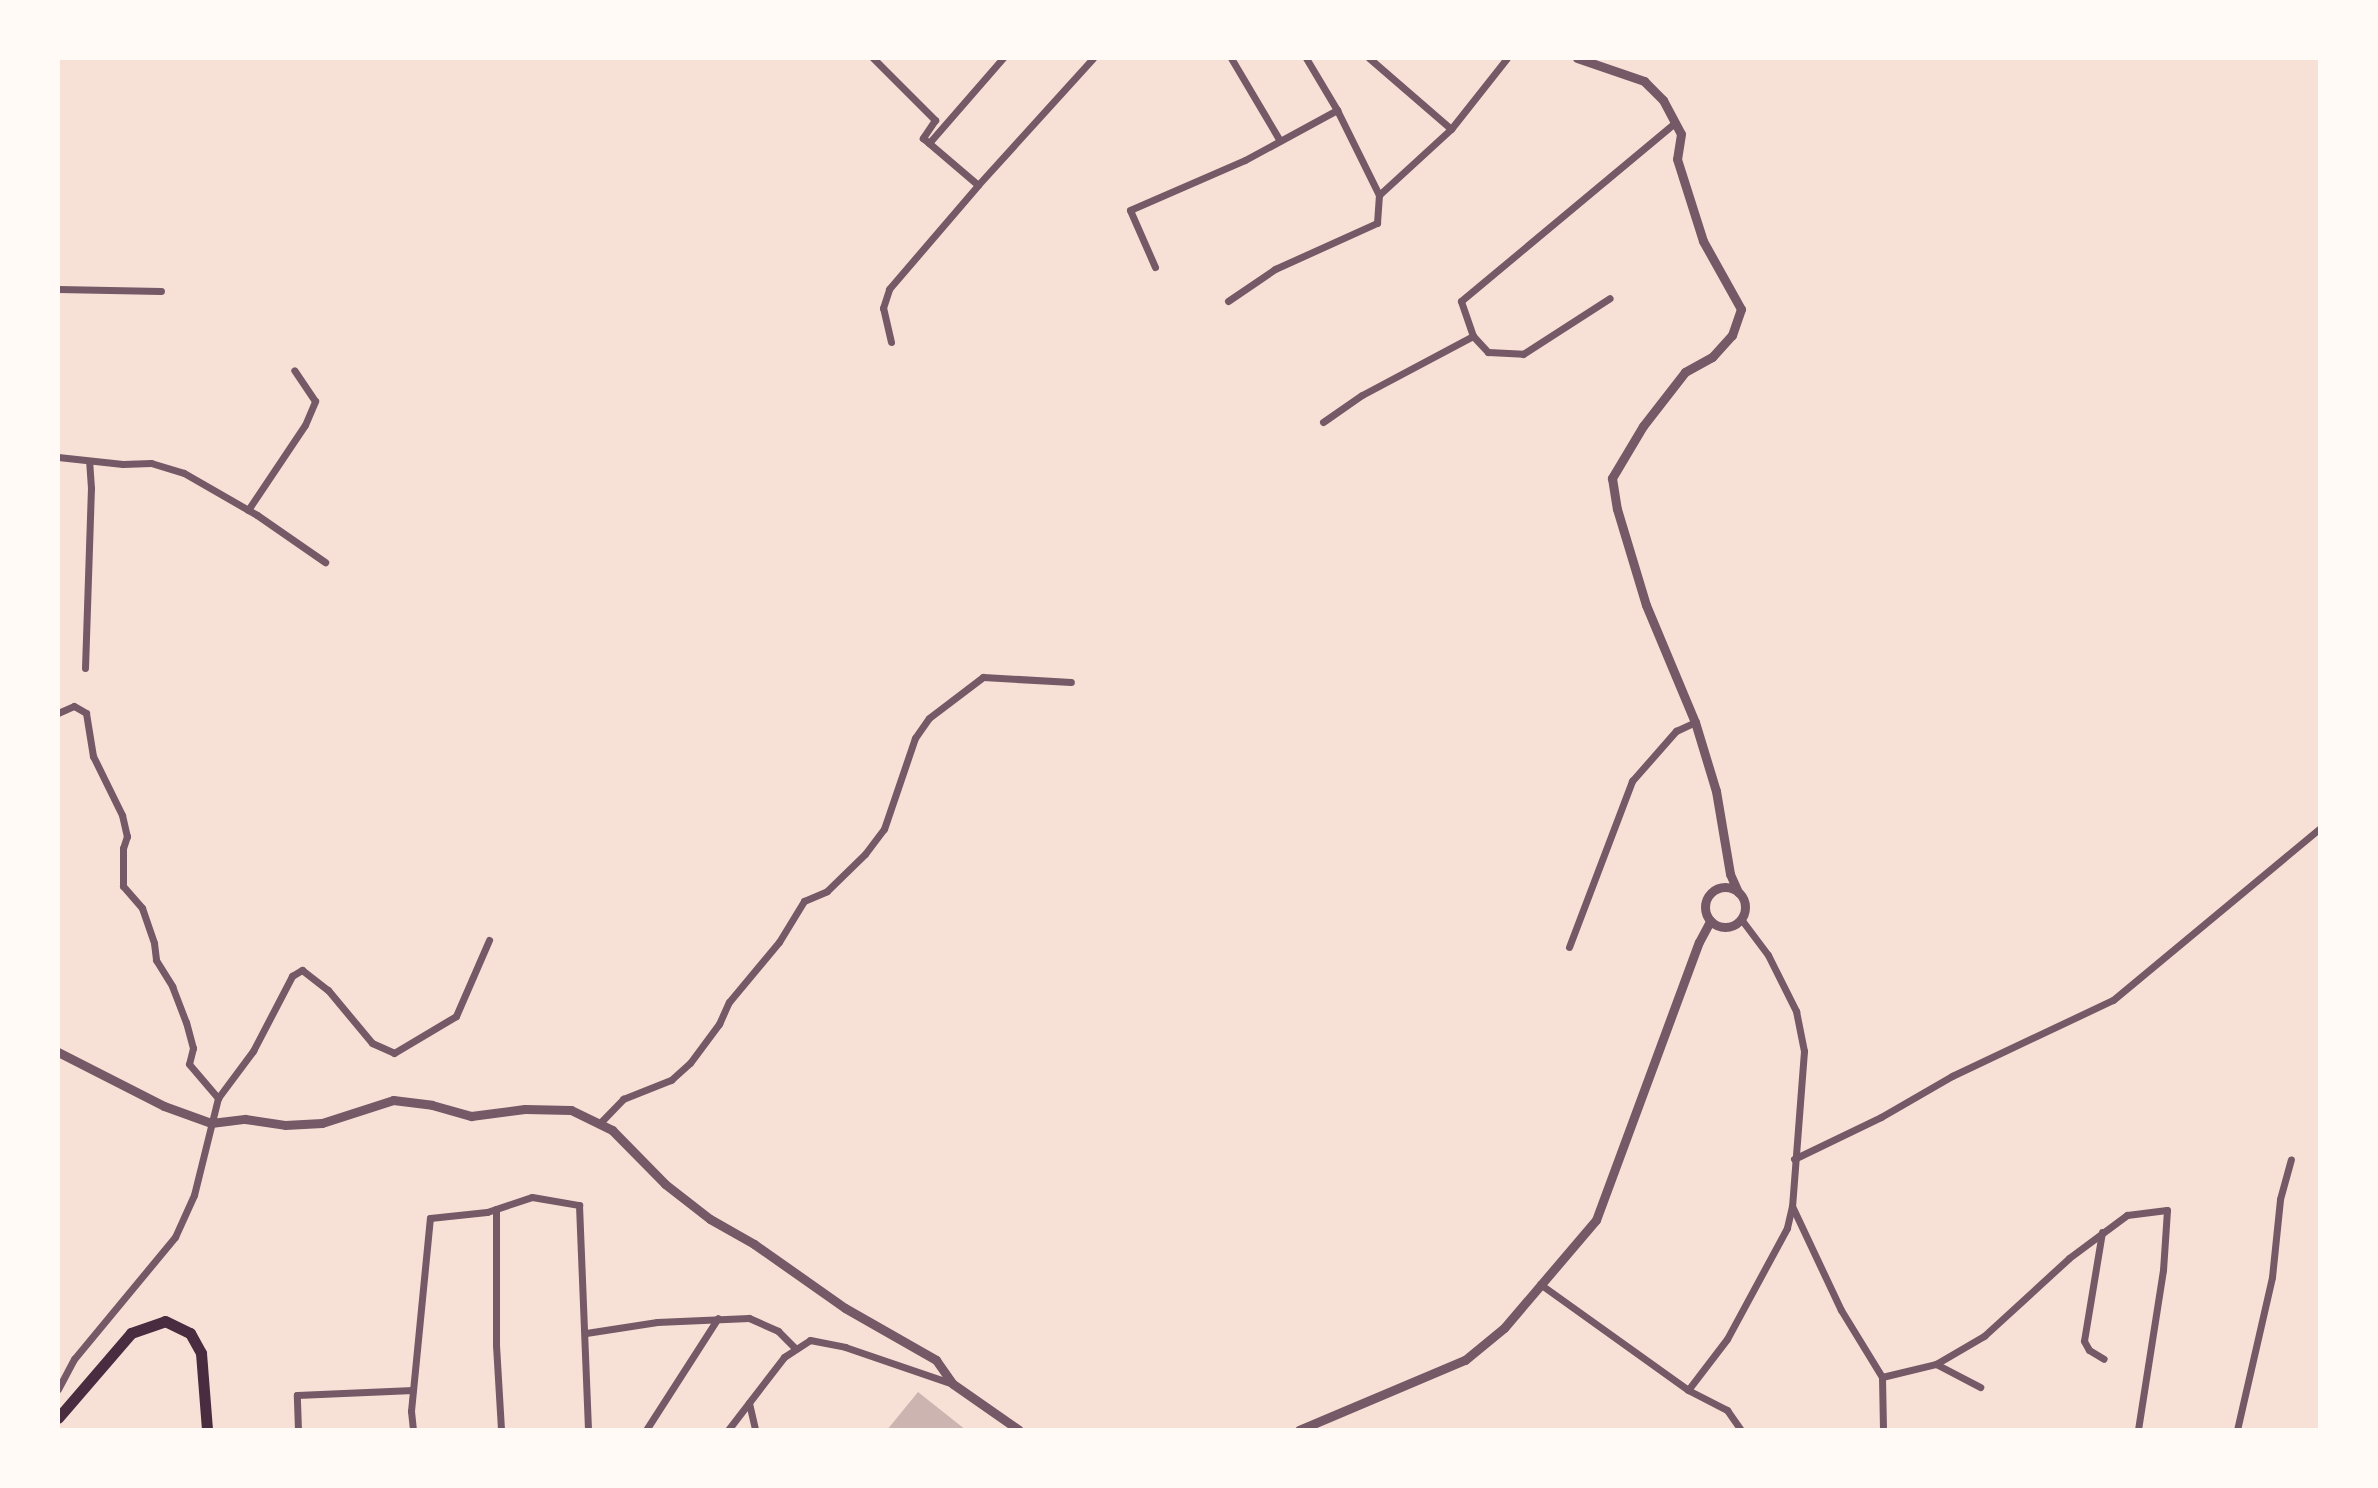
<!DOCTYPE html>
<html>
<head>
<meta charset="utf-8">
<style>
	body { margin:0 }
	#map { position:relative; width:2378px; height:1488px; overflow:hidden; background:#f7e1d7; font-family:Ubuntu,sans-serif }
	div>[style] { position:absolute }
	.building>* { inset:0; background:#ccb4b1 }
	.minor>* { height:7px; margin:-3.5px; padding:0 3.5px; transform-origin:3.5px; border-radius:3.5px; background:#755966 }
	.tertiary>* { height:9px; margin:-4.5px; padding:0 4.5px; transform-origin:4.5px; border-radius:4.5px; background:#755966 }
	.tertiary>.ring { margin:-4.5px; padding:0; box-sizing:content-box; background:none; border:9px solid #755966; border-radius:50% }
	.primary>* { height:11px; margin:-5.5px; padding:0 5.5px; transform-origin:5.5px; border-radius:5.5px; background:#4a2c40 }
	span { translate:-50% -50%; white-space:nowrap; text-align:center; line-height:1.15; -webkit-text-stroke:7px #fffaf5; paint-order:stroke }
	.frame { position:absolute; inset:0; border:60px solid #fffaf5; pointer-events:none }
</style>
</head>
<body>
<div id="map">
	<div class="building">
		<i style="clip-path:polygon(918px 1392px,966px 1430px,887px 1430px)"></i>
	</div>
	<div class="minor">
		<i style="left:873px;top:58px;width:88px;rotate:45deg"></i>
		<i style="left:935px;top:120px;width:22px;rotate:124deg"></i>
		<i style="left:923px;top:138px;width:72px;rotate:40.5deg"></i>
		<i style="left:1231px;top:58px;width:96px;rotate:59.4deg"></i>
		<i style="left:1306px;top:58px;width:61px;rotate:59.2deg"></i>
		<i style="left:1337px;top:110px;width:95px;rotate:63.7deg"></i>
		<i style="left:1369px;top:58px;width:108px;rotate:40.9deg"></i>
		<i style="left:929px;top:143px;width:113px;rotate:-49deg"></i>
		<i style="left:1155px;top:267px;width:62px;rotate:-113.7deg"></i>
		<i style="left:1130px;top:210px;width:125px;rotate:-23.5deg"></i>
		<i style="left:1245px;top:160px;width:105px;rotate:-28.5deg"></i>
		<i style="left:58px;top:289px;width:103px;rotate:1.1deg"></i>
		<i style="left:1228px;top:301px;width:57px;rotate:-34.2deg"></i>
		<i style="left:1275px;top:269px;width:112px;rotate:-24.3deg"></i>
		<i style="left:1377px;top:223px;width:28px;rotate:-86deg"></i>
		<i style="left:1379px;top:195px;width:98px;rotate:-42.5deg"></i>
		<i style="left:1451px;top:129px;width:90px;rotate:-51.7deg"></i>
		<i style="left:1473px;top:336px;width:22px;rotate:47deg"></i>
		<i style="left:1488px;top:352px;width:35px;rotate:3deg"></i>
		<i style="left:1523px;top:354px;width:103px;rotate:-32.8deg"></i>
		<i style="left:891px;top:342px;width:35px;rotate:-103deg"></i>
		<i style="left:883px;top:308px;width:20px;rotate:-72deg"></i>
		<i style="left:889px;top:289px;width:137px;rotate:-49.4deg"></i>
		<i style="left:978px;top:185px;width:171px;rotate:-47.8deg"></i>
		<i style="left:1323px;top:422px;width:47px;rotate:-34.7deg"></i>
		<i style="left:1362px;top:395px;width:126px;rotate:-28deg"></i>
		<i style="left:1473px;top:336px;width:37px;rotate:-109deg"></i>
		<i style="left:1461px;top:301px;width:278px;rotate:-39.8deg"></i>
		<i style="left:58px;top:457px;width:65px;rotate:6.1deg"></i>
		<i style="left:123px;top:464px;width:28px;rotate:-2deg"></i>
		<i style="left:151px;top:463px;width:34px;rotate:17deg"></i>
		<i style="left:184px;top:473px;width:84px;rotate:29.9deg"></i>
		<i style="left:257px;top:515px;width:83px;rotate:34.7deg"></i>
		<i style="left:248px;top:510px;width:102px;rotate:-56.2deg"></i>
		<i style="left:305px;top:425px;width:26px;rotate:-67deg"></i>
		<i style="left:315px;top:401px;width:37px;rotate:-124deg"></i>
		<i style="left:85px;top:668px;width:180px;rotate:-88.1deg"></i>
		<i style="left:91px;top:488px;width:27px;rotate:-94deg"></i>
		<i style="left:58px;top:713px;width:17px;rotate:-24deg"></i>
		<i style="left:74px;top:706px;width:14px;rotate:30deg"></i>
		<i style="left:86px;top:713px;width:44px;rotate:80.8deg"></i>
		<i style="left:93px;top:756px;width:66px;rotate:63.8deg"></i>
		<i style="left:122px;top:815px;width:22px;rotate:77deg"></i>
		<i style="left:127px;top:836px;width:13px;rotate:108deg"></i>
		<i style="left:123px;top:848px;width:38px;rotate:90deg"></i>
		<i style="left:123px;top:886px;width:29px;rotate:49deg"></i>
		<i style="left:142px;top:908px;width:37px;rotate:71deg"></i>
		<i style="left:154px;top:943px;width:17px;rotate:83deg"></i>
		<i style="left:156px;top:960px;width:31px;rotate:58deg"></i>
		<i style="left:172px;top:986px;width:39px;rotate:69deg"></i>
		<i style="left:186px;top:1022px;width:27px;rotate:75deg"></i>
		<i style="left:193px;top:1048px;width:16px;rotate:104deg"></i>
		<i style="left:189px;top:1064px;width:45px;rotate:49.5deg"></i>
		<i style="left:218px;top:1098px;width:100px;rotate:103.9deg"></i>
		<i style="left:194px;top:1195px;width:46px;rotate:114.3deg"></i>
		<i style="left:175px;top:1237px;width:158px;rotate:129.6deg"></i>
		<i style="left:74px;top:1359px;width:34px;rotate:118deg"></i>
		<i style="left:1741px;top:919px;width:45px;rotate:53.1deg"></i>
		<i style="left:1768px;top:955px;width:63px;rotate:63.4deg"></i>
		<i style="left:1796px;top:1011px;width:41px;rotate:78.7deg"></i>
		<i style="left:1804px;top:1051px;width:155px;rotate:94.4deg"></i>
		<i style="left:1792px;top:1206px;width:23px;rotate:103deg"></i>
		<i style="left:1787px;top:1228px;width:126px;rotate:118.4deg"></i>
		<i style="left:1727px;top:1339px;width:64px;rotate:127.4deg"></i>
		<i style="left:1688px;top:1390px;width:44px;rotate:27.1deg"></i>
		<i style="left:1727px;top:1410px;width:24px;rotate:55deg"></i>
		<i style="left:1569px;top:947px;width:178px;rotate:-69.2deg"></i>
		<i style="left:1632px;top:781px;width:67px;rotate:-48.7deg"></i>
		<i style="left:1676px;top:731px;width:21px;rotate:-25deg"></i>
		<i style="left:218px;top:1098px;width:59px;rotate:-53.3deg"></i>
		<i style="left:253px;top:1051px;width:85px;rotate:-62.5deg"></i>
		<i style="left:292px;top:976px;width:12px;rotate:-31deg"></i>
		<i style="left:302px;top:970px;width:33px;rotate:38deg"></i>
		<i style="left:328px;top:990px;width:69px;rotate:50.3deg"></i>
		<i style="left:372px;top:1043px;width:24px;rotate:24deg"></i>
		<i style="left:394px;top:1053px;width:72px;rotate:-30.8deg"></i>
		<i style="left:456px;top:1016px;width:83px;rotate:-66.5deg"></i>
		<i style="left:599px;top:1124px;width:35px;rotate:-46deg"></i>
		<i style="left:623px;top:1099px;width:52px;rotate:-21.6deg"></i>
		<i style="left:671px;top:1080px;width:25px;rotate:-42deg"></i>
		<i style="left:690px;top:1063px;width:49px;rotate:-53.4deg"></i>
		<i style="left:719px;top:1024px;width:24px;rotate:-66deg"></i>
		<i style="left:729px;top:1002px;width:78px;rotate:-50.2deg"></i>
		<i style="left:779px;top:942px;width:48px;rotate:-58.6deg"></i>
		<i style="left:804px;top:901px;width:25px;rotate:-23deg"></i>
		<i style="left:827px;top:891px;width:53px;rotate:-44.2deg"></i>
		<i style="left:865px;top:854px;width:31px;rotate:-53deg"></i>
		<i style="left:884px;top:829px;width:96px;rotate:-71.2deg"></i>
		<i style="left:915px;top:738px;width:24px;rotate:-55deg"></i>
		<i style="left:929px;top:718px;width:68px;rotate:-37.2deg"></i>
		<i style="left:983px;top:677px;width:88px;rotate:3.3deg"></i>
		<i style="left:1794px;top:1159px;width:97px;rotate:-25.8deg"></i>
		<i style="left:1881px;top:1117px;width:82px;rotate:-30deg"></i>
		<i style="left:1952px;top:1076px;width:178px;rotate:-25.3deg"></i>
		<i style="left:2113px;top:1000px;width:269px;rotate:-39.7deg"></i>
		<i style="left:1792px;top:1206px;width:115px;rotate:64.8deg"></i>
		<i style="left:1841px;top:1310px;width:79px;rotate:58.5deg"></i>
		<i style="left:1882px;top:1377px;width:53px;rotate:88.9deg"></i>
		<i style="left:496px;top:1209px;width:136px;rotate:90deg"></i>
		<i style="left:496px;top:1345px;width:85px;rotate:86.6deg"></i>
		<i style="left:2102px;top:1232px;width:110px;rotate:99.4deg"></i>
		<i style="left:2084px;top:1341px;width:10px;rotate:61deg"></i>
		<i style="left:2089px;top:1350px;width:17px;rotate:31deg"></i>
		<i style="left:1540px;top:1284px;width:182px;rotate:35.6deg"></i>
		<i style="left:586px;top:1333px;width:72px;rotate:-8.8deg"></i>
		<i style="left:657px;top:1322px;width:92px;rotate:-2.5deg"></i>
		<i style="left:749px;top:1318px;width:32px;rotate:24deg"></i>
		<i style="left:778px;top:1331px;width:25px;rotate:45deg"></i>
		<i style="left:1936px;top:1364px;width:50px;rotate:27.6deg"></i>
		<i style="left:1882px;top:1377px;width:56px;rotate:-13.5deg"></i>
		<i style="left:1936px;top:1364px;width:56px;rotate:-30.3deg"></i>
		<i style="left:1984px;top:1336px;width:115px;rotate:-42.5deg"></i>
		<i style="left:2069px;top:1258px;width:72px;rotate:-36.6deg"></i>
		<i style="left:2127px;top:1215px;width:40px;rotate:-7.1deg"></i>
		<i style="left:2167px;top:1210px;width:60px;rotate:93.8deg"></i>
		<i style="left:2163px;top:1270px;width:162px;rotate:98.9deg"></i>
		<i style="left:749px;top:1403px;width:28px;rotate:77deg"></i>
		<i style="left:298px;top:1430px;width:35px;rotate:-92deg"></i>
		<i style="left:297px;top:1395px;width:116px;rotate:-2.5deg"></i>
		<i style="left:413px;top:1430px;width:19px;rotate:-96deg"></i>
		<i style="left:411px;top:1411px;width:194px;rotate:-84.4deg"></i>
		<i style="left:430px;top:1218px;width:57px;rotate:-6deg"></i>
		<i style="left:487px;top:1212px;width:47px;rotate:-18.4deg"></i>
		<i style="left:532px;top:1197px;width:48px;rotate:9.7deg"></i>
		<i style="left:579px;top:1205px;width:225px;rotate:87.7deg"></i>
		<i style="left:646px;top:1430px;width:133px;rotate:-57.3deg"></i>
		<i style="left:728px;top:1430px;width:92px;rotate:-52.5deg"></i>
		<i style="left:784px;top:1357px;width:31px;rotate:-33deg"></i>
		<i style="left:810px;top:1340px;width:36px;rotate:11deg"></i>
		<i style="left:845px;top:1347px;width:114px;rotate:18.9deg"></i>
		<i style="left:2237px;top:1430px;width:157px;rotate:-77.1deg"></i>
		<i style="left:2272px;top:1277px;width:78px;rotate:-84.1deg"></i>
		<i style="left:2280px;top:1199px;width:41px;rotate:-74.6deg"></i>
	</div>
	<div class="tertiary">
		<i style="left:1577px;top:58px;width:71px;rotate:18.9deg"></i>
		<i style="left:1644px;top:81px;width:27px;rotate:45deg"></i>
		<i style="left:1663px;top:100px;width:38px;rotate:62deg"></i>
		<i style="left:1681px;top:134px;width:25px;rotate:99deg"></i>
		<i style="left:1677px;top:159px;width:86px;rotate:72.4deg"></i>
		<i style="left:1703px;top:241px;width:78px;rotate:60.8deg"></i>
		<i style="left:1741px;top:309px;width:28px;rotate:109deg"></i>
		<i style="left:1732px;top:335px;width:30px;rotate:132deg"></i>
		<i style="left:1712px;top:357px;width:31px;rotate:151deg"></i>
		<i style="left:1685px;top:372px;width:68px;rotate:127.9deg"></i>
		<i style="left:1643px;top:426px;width:61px;rotate:120.8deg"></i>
		<i style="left:1612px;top:478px;width:31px;rotate:81deg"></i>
		<i style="left:1617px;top:509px;width:100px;rotate:73.2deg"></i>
		<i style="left:1646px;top:605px;width:127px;rotate:67.3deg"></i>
		<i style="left:1695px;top:722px;width:72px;rotate:73.1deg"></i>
		<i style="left:1716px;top:791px;width:84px;rotate:80.4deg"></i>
		<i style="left:1730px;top:874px;width:20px;rotate:66deg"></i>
		<i class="ring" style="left:1705px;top:887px;width:31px;height:31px"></i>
		<i style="left:58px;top:1052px;width:119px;rotate:27deg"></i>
		<i style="left:164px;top:1106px;width:50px;rotate:19.9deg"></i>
		<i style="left:211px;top:1123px;width:34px;rotate:-7deg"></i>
		<i style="left:245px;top:1119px;width:40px;rotate:8.5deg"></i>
		<i style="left:285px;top:1125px;width:37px;rotate:-3deg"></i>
		<i style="left:322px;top:1123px;width:75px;rotate:-17.9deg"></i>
		<i style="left:393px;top:1100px;width:39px;rotate:7deg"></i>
		<i style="left:432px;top:1105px;width:41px;rotate:15.8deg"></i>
		<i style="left:471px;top:1116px;width:54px;rotate:-7.4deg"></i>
		<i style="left:525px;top:1109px;width:46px;rotate:1.2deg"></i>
		<i style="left:571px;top:1110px;width:46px;rotate:26deg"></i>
		<i style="left:612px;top:1130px;width:76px;rotate:45.5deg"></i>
		<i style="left:665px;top:1184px;width:57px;rotate:37.9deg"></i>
		<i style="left:710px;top:1219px;width:51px;rotate:29.6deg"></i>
		<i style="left:754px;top:1244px;width:111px;rotate:35.1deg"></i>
		<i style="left:845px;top:1308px;width:105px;rotate:29.7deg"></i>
		<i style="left:936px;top:1360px;width:29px;rotate:55deg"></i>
		<i style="left:953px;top:1384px;width:80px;rotate:34.9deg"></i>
		<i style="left:1299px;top:1430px;width:180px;rotate:-22.9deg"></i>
		<i style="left:1465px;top:1360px;width:50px;rotate:-39.4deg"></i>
		<i style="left:1504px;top:1328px;width:142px;rotate:-49.6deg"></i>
		<i style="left:1596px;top:1220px;width:296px;rotate:-69.7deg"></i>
		<i style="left:1699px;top:942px;width:24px;rotate:-62deg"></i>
	</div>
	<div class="primary">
		<i style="left:58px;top:1418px;width:112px;rotate:-49.3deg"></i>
		<i style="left:131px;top:1333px;width:36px;rotate:-19deg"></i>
		<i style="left:165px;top:1321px;width:28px;rotate:26deg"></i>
		<i style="left:190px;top:1333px;width:23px;rotate:61deg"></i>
		<i style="left:201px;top:1353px;width:77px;rotate:85.5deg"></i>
	</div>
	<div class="frame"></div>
</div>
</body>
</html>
